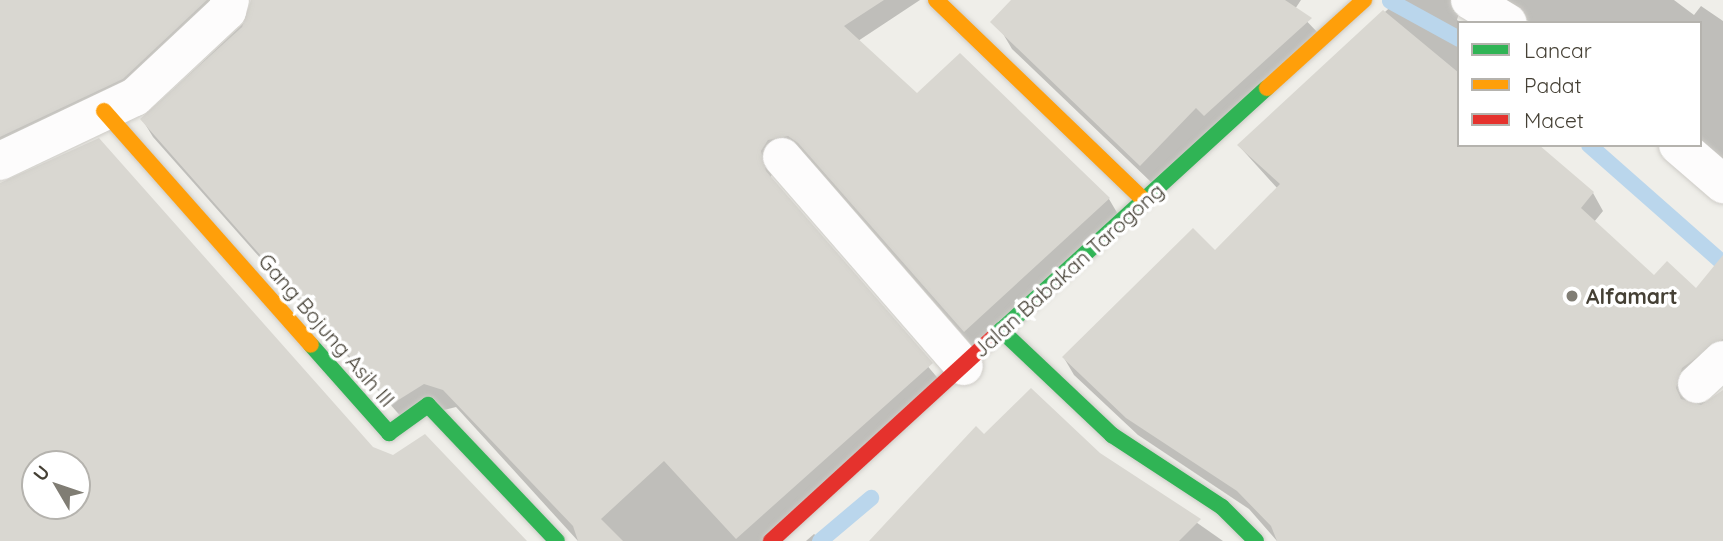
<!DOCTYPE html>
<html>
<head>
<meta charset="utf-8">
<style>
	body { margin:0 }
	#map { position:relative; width:1723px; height:541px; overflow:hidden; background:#efeee9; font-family:Quicksand,sans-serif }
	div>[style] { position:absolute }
	.shadow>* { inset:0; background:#0003 }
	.stream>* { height:16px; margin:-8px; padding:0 8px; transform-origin:8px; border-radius:8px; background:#bad6ec }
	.building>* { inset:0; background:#d9d7d1 }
	.roads { filter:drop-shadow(0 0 2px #cdcbc6) drop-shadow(0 0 2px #cdcbc6) }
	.street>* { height:38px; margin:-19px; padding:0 19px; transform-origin:19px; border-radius:19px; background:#fdfcfc }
	.fast>* { height:16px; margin:-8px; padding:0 8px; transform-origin:8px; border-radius:8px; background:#30b455 }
	.slow>* { height:16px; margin:-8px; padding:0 8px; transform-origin:8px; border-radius:8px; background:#ff9f0a }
	.jam>* { height:16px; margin:-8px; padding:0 8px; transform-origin:8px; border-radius:8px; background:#e5322d }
	.dots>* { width:19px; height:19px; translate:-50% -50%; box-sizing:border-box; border:4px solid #fff; border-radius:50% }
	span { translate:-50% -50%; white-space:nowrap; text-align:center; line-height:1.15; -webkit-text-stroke:7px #fff; paint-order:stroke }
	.street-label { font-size:21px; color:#454035 }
	.poi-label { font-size:21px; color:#454035; font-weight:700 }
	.left { translate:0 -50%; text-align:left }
	.legend { position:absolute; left:1457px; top:21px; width:245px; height:126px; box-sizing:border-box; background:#fff; border:2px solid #b5b3ae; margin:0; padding:9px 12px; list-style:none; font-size:21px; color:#454035 }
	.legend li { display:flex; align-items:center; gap:14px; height:35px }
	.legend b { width:35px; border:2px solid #b5b3ae }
	.north { position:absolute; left:21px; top:450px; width:70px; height:70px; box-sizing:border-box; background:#fff; border:2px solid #b5b3ae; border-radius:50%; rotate:309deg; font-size:19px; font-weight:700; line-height:28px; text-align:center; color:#454035 }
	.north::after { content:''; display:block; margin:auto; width:24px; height:32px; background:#807d74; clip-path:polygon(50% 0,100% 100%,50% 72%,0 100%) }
</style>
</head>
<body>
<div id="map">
	<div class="shadow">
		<i style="clip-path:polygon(0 0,232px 0,133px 96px,0 159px)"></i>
		<i style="clip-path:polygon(252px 0,920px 0,858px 41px,917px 96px,1109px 199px,1119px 216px,975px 349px,810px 160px,789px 153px,777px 159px,770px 179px,941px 382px,768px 541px,578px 541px,456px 407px,404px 420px,153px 137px,142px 119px,249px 18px)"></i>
		<i style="clip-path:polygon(1031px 0,1301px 0,1295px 9px,1321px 36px,1151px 182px,1012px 49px,1002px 32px)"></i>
		<i style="clip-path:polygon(1398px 0,1473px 0,1461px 6px,1457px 20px,1462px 23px,1459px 145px,1593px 193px,1603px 211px,1594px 222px,1654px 278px,1723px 299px,1723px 361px,1685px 402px,1712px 402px,1723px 391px,1723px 541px,1277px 541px,1249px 509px,1138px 435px,1074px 375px,1064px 358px,1215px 253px,1278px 189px,1239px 146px)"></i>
		<i style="clip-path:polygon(1491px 0,1674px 0,1694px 15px,1701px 6px,1723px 21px,1723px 160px,1700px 145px,1700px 23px,1532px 23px)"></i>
		<i style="clip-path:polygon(984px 437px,1096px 452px,1223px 541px,871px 541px)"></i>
		<i style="clip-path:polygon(814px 534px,823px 541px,806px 541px)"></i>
	</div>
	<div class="stream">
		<i style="left:1390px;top:1px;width:79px;rotate:28.8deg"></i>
		<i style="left:1589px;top:145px;width:179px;rotate:41.4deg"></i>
		<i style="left:820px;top:541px;width:67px;rotate:-40.1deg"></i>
	</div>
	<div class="building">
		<i style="clip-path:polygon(0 0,207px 0,123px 79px,0 137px)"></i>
		<i style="clip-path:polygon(251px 0,884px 0,844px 26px,917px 93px,960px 53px,1110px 198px,964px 332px,798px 143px,788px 136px,768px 140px,761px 151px,766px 171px,933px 363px,736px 539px,664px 461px,601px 519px,623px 541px,578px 541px,573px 526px,443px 390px,424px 384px,392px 404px,140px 119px,242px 27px)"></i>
		<i style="clip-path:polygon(1011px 0,1285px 0,1312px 18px,1204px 116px,1196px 108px,1140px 166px,990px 22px)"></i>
		<i style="clip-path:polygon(1383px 10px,1459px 73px,1459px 145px,1539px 145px,1594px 192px,1581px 208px,1654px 275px,1667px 261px,1696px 288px,1723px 255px,1723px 339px,1682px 368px,1676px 388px,1681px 399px,1701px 405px,1723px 390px,1723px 541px,1277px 541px,1271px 526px,1237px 491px,1126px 418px,1062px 357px,1193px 228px,1215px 250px,1280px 184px,1237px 145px)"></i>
		<i style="clip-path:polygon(evenodd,99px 138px,373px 447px,393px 455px,425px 434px,527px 541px,0 541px,0 183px,99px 138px,35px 464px,77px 464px,77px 506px,35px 506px,35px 464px)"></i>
		<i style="clip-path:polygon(1031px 388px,1100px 453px,1201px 519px,1179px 541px,869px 541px,976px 426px,984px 434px)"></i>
	</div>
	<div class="roads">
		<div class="street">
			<i style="left:1470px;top:0;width:44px;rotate:31.2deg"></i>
			<i style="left:1678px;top:145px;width:60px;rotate:40.9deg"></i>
			<i style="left:782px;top:157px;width:277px;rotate:49deg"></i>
			<i style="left:0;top:161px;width:149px;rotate:-25.4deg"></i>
			<i style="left:135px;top:97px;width:126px;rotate:-43.1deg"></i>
			<i style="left:227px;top:11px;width:11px;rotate:-75deg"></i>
			<i style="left:1697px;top:384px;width:35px;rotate:-43deg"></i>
		</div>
		<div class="fast">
			<i style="left:1001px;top:330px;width:153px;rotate:43.4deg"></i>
			<i style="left:1112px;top:435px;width:131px;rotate:33.2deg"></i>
			<i style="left:1222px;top:507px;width:48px;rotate:45deg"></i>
			<i style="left:994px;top:337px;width:369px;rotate:-42.4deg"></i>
			<i style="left:311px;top:345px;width:118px;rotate:48.4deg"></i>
			<i style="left:389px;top:433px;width:48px;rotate:-35.7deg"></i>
			<i style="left:428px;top:405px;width:187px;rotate:46.5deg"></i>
		</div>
		<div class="slow">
			<i style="left:936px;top:0;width:289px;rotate:43.9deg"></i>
			<i style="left:1267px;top:88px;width:131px;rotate:-42.2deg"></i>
			<i style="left:104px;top:111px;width:312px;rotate:48.5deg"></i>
		</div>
		<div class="jam">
			<i style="left:771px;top:541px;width:302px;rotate:-42.5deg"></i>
		</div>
	</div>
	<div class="dots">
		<i style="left:1572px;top:296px;background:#807d74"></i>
	</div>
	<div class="street-label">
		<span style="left:1068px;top:270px;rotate:-42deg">Jalan Babakan Tarogong</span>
		<span style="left:327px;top:330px;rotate:49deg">Gang Bojung Asih III</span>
	</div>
	<div class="poi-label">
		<span class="left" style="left:1586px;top:296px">Alfamart</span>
	</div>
	<ul class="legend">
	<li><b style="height:9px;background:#30b455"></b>Lancar</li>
	<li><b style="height:9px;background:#ff9f0a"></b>Padat</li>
	<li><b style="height:9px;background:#e5322d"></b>Macet</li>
	</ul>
	<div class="north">U</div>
</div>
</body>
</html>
